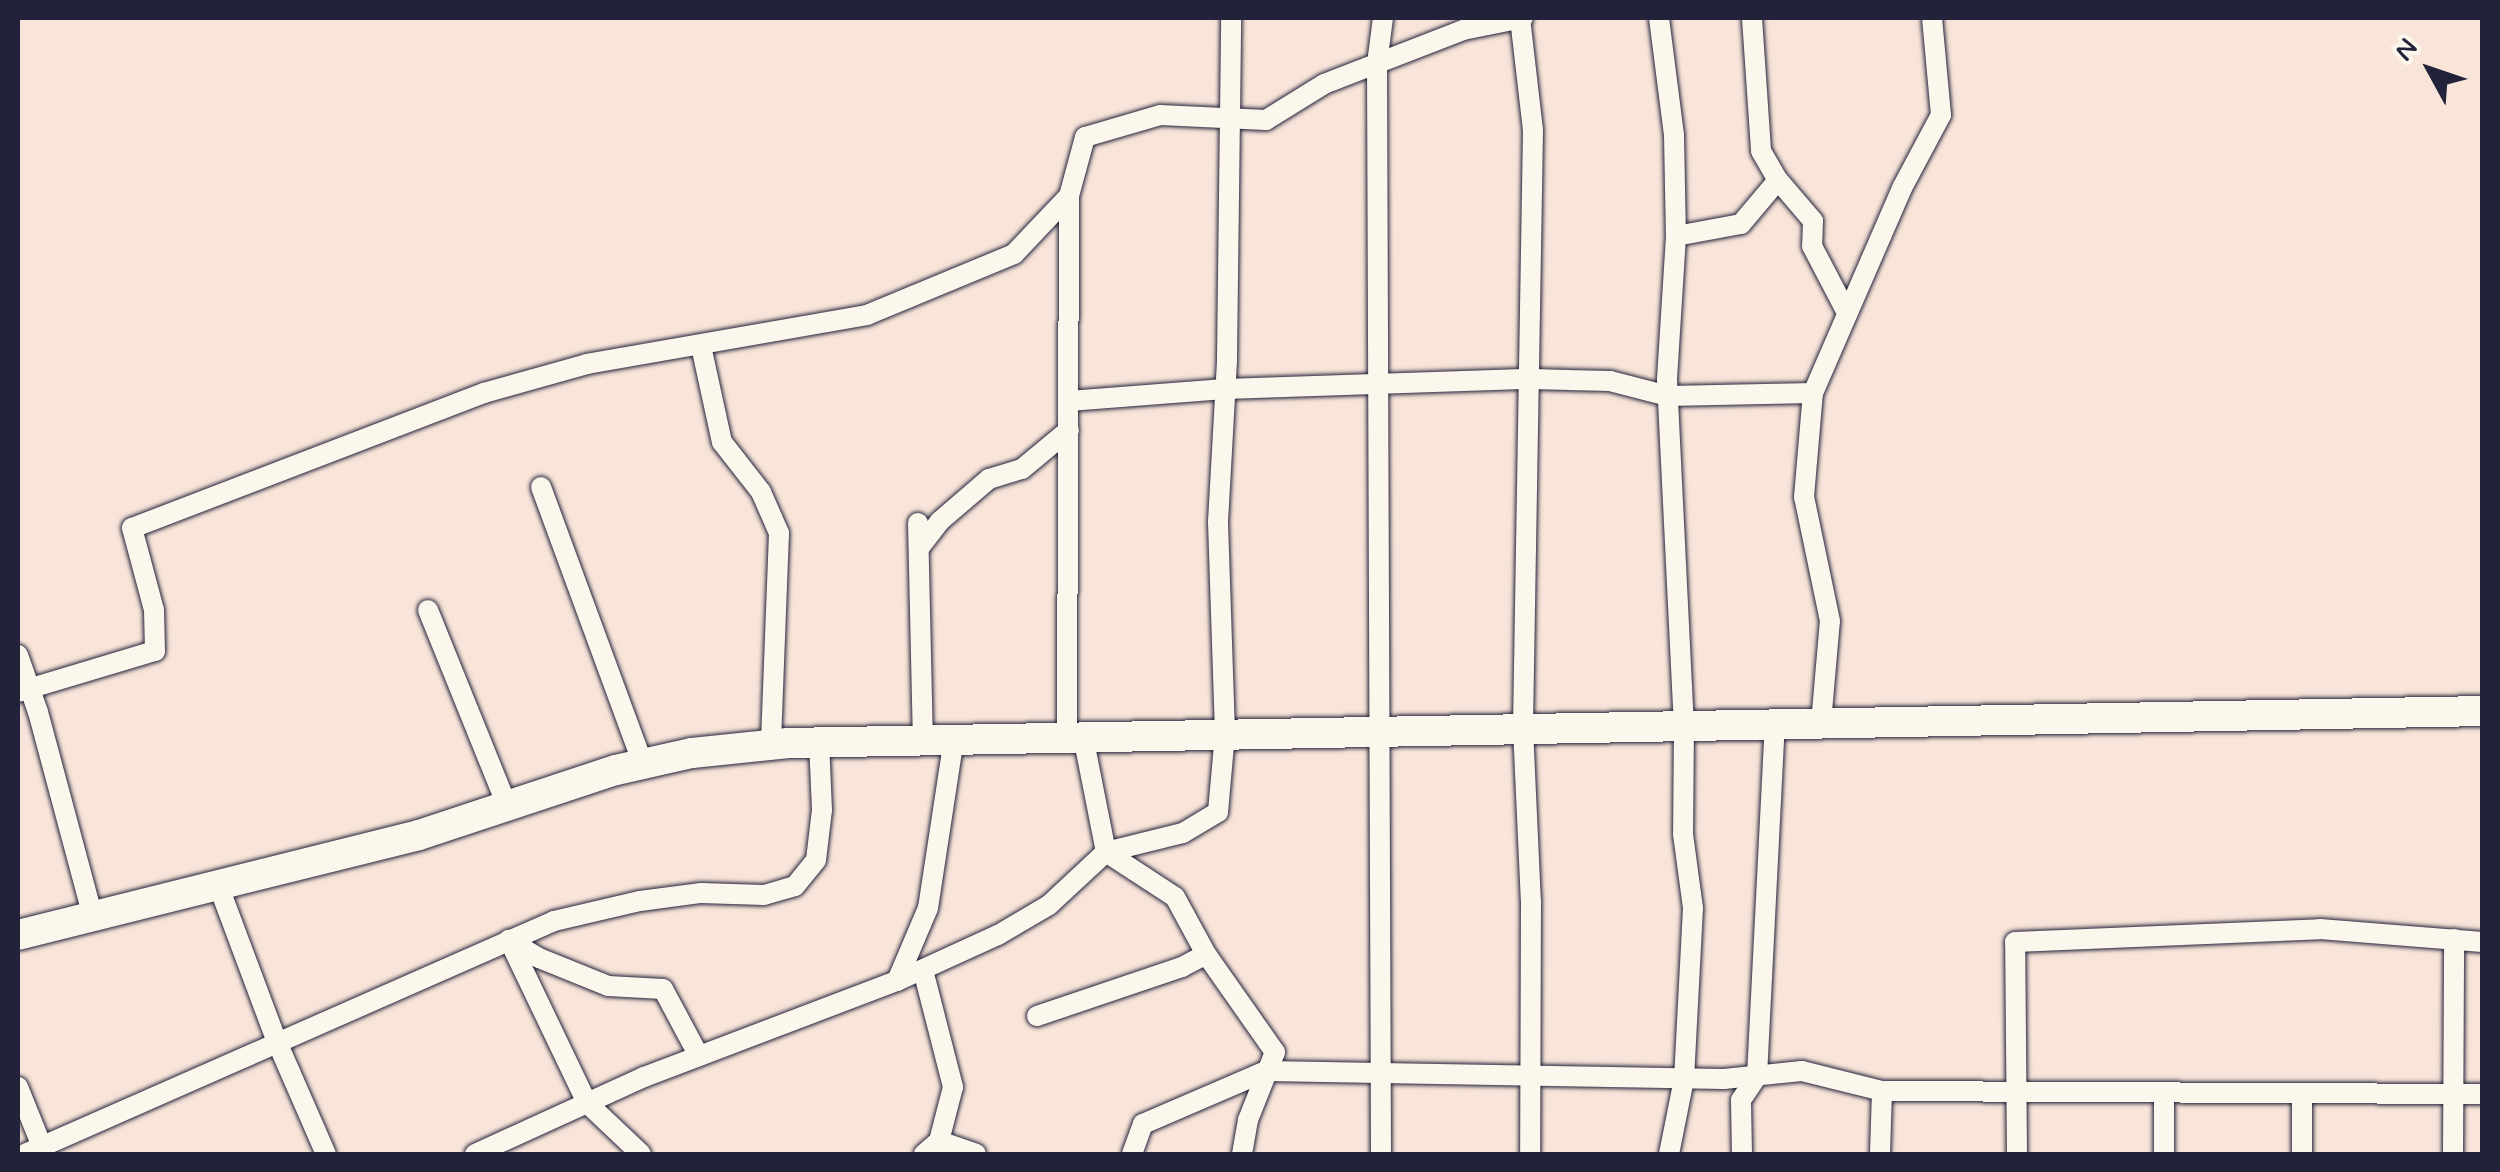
<!DOCTYPE html>
<html>
<head>
<meta charset="utf-8">
<style>
	body { margin:0 }
	#map { position:relative; width:2500px; height:1172px; overflow:hidden; background:#f8e4d8; font-family:Mynerve,sans-serif }
	div>[style] { position:absolute }
	.roads { filter:drop-shadow(0 0 2px #22223b) drop-shadow(0 0 2px #22223b) }
	.street>* { height:20px; margin:-10px; padding:0 10px; transform-origin:10px; border-radius:10px; background:#fbf7ec }
	.secondary>* { height:30px; margin:-15px; padding:0 15px; transform-origin:15px; border-radius:15px; background:#fbf7ec }
	span { translate:-50% -50%; white-space:nowrap; text-align:center; line-height:1.15; -webkit-text-stroke:8px #fbf7ec; paint-order:stroke }
	.frame { position:absolute; inset:0; border:20px solid #22223b; pointer-events:none }
	.north { position:absolute; left:2380px; top:20px; width:100px; height:100px; -webkit-text-stroke:8px #fbf7ec; paint-order:stroke; rotate:310deg; font-size:28px; font-weight:700; line-height:40px; text-align:center; color:#22223b }
	.north::after { content:''; display:block; margin:auto; width:35px; height:45px; background:#22223b; clip-path:polygon(50% 0,100% 100%,50% 72%,0 100%) }
</style>
</head>
<body>
<div id="map">
	<div class="roads">
		<div class="street">
			<i style="left:1520px;top:18px;width:113px;rotate:83.4deg"></i>
			<i style="left:1533px;top:130px;width:598px;rotate:90.96deg"></i>
			<i style="left:1523px;top:728px;width:173px;rotate:87.4deg"></i>
			<i style="left:1531px;top:901px;width:253px;rotate:90.2deg"></i>
			<i style="left:1659px;top:18px;width:118px;rotate:82.7deg"></i>
			<i style="left:1674px;top:135px;width:101px;rotate:88.9deg"></i>
			<i style="left:1676px;top:236px;width:144px;rotate:93.6deg"></i>
			<i style="left:1667px;top:380px;width:345px;rotate:87.2deg"></i>
			<i style="left:1684px;top:725px;width:109px;rotate:90.5deg"></i>
			<i style="left:1683px;top:834px;width:75px;rotate:82.3deg"></i>
			<i style="left:1693px;top:908px;width:171px;rotate:93deg"></i>
			<i style="left:1684px;top:1079px;width:76px;rotate:101.3deg"></i>
			<i style="left:1752px;top:18px;width:133px;rotate:86.1deg"></i>
			<i style="left:1761px;top:151px;width:34px;rotate:60deg"></i>
			<i style="left:1778px;top:180px;width:54px;rotate:49.5deg"></i>
			<i style="left:1813px;top:221px;width:25px;rotate:92deg"></i>
			<i style="left:1812px;top:246px;width:76px;rotate:62.4deg"></i>
			<i style="left:1676px;top:236px;width:66px;rotate:-10.5deg"></i>
			<i style="left:1741px;top:224px;width:57px;rotate:-49.9deg"></i>
			<i style="left:701px;top:346px;width:98px;rotate:77.7deg"></i>
			<i style="left:722px;top:442px;width:63px;rotate:52deg"></i>
			<i style="left:761px;top:492px;width:45px;rotate:66.3deg"></i>
			<i style="left:779px;top:533px;width:212px;rotate:92.2deg"></i>
			<i style="left:1069px;top:401px;width:156px;rotate:-4.4deg"></i>
			<i style="left:1225px;top:389px;width:306px;rotate:-1.9deg"></i>
			<i style="left:1531px;top:379px;width:79px;rotate:1.5deg"></i>
			<i style="left:1610px;top:381px;width:60px;rotate:14.5deg"></i>
			<i style="left:1668px;top:396px;width:145px;rotate:-1.2deg"></i>
			<i style="left:541px;top:487px;width:295px;rotate:69.8deg"></i>
			<i style="left:918px;top:523px;width:216px;rotate:88.7deg"></i>
			<i style="left:919px;top:548px;width:34px;rotate:-52deg"></i>
			<i style="left:940px;top:521px;width:65px;rotate:-40.6deg"></i>
			<i style="left:989px;top:479px;width:34px;rotate:-17deg"></i>
			<i style="left:1022px;top:469px;width:61px;rotate:-39.7deg"></i>
			<i style="left:428px;top:610px;width:211px;rotate:68deg"></i>
			<i style="left:18px;top:655px;width:60px;rotate:70.7deg"></i>
			<i style="left:38px;top:712px;width:212px;rotate:75deg"></i>
			<i style="left:18px;top:692px;width:143px;rotate:-16.7deg"></i>
			<i style="left:155px;top:651px;width:41px;rotate:-91.4deg"></i>
			<i style="left:154px;top:610px;width:85px;rotate:-105deg"></i>
			<i style="left:132px;top:528px;width:377px;rotate:-21deg"></i>
			<i style="left:484px;top:393px;width:107px;rotate:-15.7deg"></i>
			<i style="left:587px;top:364px;width:284px;rotate:-9.9deg"></i>
			<i style="left:867px;top:315px;width:159px;rotate:-22.5deg"></i>
			<i style="left:1014px;top:254px;width:80px;rotate:-46.5deg"></i>
			<i style="left:1069px;top:196px;width:61px;rotate:-74.8deg"></i>
			<i style="left:1085px;top:137px;width:78px;rotate:-16.3deg"></i>
			<i style="left:1160px;top:115px;width:106px;rotate:2.7deg"></i>
			<i style="left:1266px;top:120px;width:68px;rotate:-31.8deg"></i>
			<i style="left:1324px;top:84px;width:149px;rotate:-21.2deg"></i>
			<i style="left:1463px;top:30px;width:61px;rotate:-11.3deg"></i>
			<i style="left:1821px;top:723px;width:102px;rotate:-85deg"></i>
			<i style="left:1830px;top:621px;width:127px;rotate:-101.8deg"></i>
			<i style="left:1804px;top:497px;width:104px;rotate:-85.1deg"></i>
			<i style="left:1813px;top:393px;width:223px;rotate:-66.5deg"></i>
			<i style="left:1902px;top:188px;width:83px;rotate:-61.9deg"></i>
			<i style="left:1941px;top:115px;width:97px;rotate:-95.3deg"></i>
			<i style="left:1067px;top:736px;width:540px;rotate:-89.79deg"></i>
			<i style="left:1083px;top:736px;width:118px;rotate:78.8deg"></i>
			<i style="left:1106px;top:852px;width:82px;rotate:33.1deg"></i>
			<i style="left:1175px;top:897px;width:65px;rotate:61.5deg"></i>
			<i style="left:1206px;top:954px;width:120px;rotate:54.9deg"></i>
			<i style="left:1275px;top:1052px;width:73px;rotate:111.7deg"></i>
			<i style="left:1248px;top:1120px;width:35px;rotate:100deg"></i>
			<i style="left:219px;top:887px;width:165px;rotate:69.5deg"></i>
			<i style="left:277px;top:1042px;width:122px;rotate:66.4deg"></i>
			<i style="left:923px;top:970px;width:121px;rotate:75.6deg"></i>
			<i style="left:953px;top:1087px;width:56px;rotate:104.5deg"></i>
			<i style="left:939px;top:1141px;width:20px;rotate:139deg"></i>
			<i style="left:897px;top:981px;width:111px;rotate:-24.5deg"></i>
			<i style="left:998px;top:935px;width:59px;rotate:-30.5deg"></i>
			<i style="left:1049px;top:905px;width:78px;rotate:-42.9deg"></i>
			<i style="left:1106px;top:852px;width:79px;rotate:-13.9deg"></i>
			<i style="left:1183px;top:833px;width:41px;rotate:-31deg"></i>
			<i style="left:1218px;top:812px;width:79px;rotate:-84.9deg"></i>
			<i style="left:1225px;top:733px;width:211px;rotate:-91.9deg"></i>
			<i style="left:1218px;top:522px;width:162px;rotate:-86.8deg"></i>
			<i style="left:1227px;top:360px;width:342px;rotate:-89.3deg"></i>
			<i style="left:1037px;top:1016px;width:153px;rotate:-18.7deg"></i>
			<i style="left:1182px;top:967px;width:27px;rotate:-28deg"></i>
			<i style="left:18px;top:1087px;width:72px;rotate:68.1deg"></i>
			<i style="left:2302px;top:1094px;width:60px;rotate:90deg"></i>
			<i style="left:939px;top:1141px;width:39px;rotate:19deg"></i>
			<i style="left:25px;top:1154px;width:578px;rotate:-23.77deg"></i>
			<i style="left:554px;top:921px;width:88px;rotate:-13.1deg"></i>
			<i style="left:640px;top:901px;width:62px;rotate:-7.5deg"></i>
			<i style="left:701px;top:893px;width:63px;rotate:1.8deg"></i>
			<i style="left:764px;top:895px;width:32px;rotate:-16deg"></i>
			<i style="left:795px;top:886px;width:33px;rotate:-51deg"></i>
			<i style="left:816px;top:860px;width:50px;rotate:-83.2deg"></i>
			<i style="left:822px;top:810px;width:68px;rotate:-92.5deg"></i>
			<i style="left:475px;top:1154px;width:186px;rotate:-24.5deg"></i>
			<i style="left:644px;top:1077px;width:271px;rotate:-20.8deg"></i>
			<i style="left:897px;top:981px;width:79px;rotate:-67deg"></i>
			<i style="left:928px;top:908px;width:172px;rotate:-81.3deg"></i>
			<i style="left:641px;top:1154px;width:74px;rotate:-136.6deg"></i>
			<i style="left:587px;top:1103px;width:181px;rotate:-115.6deg"></i>
			<i style="left:509px;top:940px;width:35px;rotate:31deg"></i>
			<i style="left:539px;top:958px;width:74px;rotate:22.1deg"></i>
			<i style="left:608px;top:986px;width:55px;rotate:3.1deg"></i>
			<i style="left:663px;top:989px;width:76px;rotate:61.8deg"></i>
			<i style="left:1132px;top:1154px;width:32px;rotate:-70deg"></i>
			<i style="left:1143px;top:1124px;width:134px;rotate:-23.3deg"></i>
			<i style="left:1266px;top:1071px;width:458px;rotate:1deg"></i>
			<i style="left:1724px;top:1079px;width:78px;rotate:-5.9deg"></i>
			<i style="left:1802px;top:1071px;width:82px;rotate:14deg"></i>
			<i style="left:1882px;top:1091px;width:600px;rotate:0.29deg"></i>
			<i style="left:1381px;top:1154px;width:1090px;rotate:-90.21deg"></i>
			<i style="left:1377px;top:64px;width:46px;rotate:-82.6deg"></i>
			<i style="left:1742px;top:1154px;width:54px;rotate:-91.1deg"></i>
			<i style="left:1741px;top:1100px;width:29px;rotate:-56deg"></i>
			<i style="left:1757px;top:1076px;width:352px;rotate:-87.1deg"></i>
			<i style="left:1880px;top:1154px;width:63px;rotate:-88.2deg"></i>
			<i style="left:2017px;top:1154px;width:212px;rotate:-90.5deg"></i>
			<i style="left:2015px;top:942px;width:305px;rotate:-2.4deg"></i>
			<i style="left:2320px;top:929px;width:163px;rotate:4.6deg"></i>
			<i style="left:2164px;top:1154px;width:60px;rotate:-90deg"></i>
			<i style="left:2453px;top:1154px;width:215px;rotate:-89.7deg"></i>
		</div>
		<div class="secondary">
			<i style="left:18px;top:935px;width:413px;rotate:-14deg"></i>
			<i style="left:419px;top:835px;width:207px;rotate:-18.3deg"></i>
			<i style="left:616px;top:770px;width:78px;rotate:-12.6deg"></i>
			<i style="left:692px;top:753px;width:97px;rotate:-5.9deg"></i>
			<i style="left:788px;top:743px;width:1694px;rotate:-1.08deg"></i>
		</div>
	</div>
	<div class="frame"></div>
	<div class="north">N</div>
</div>
</body>
</html>
